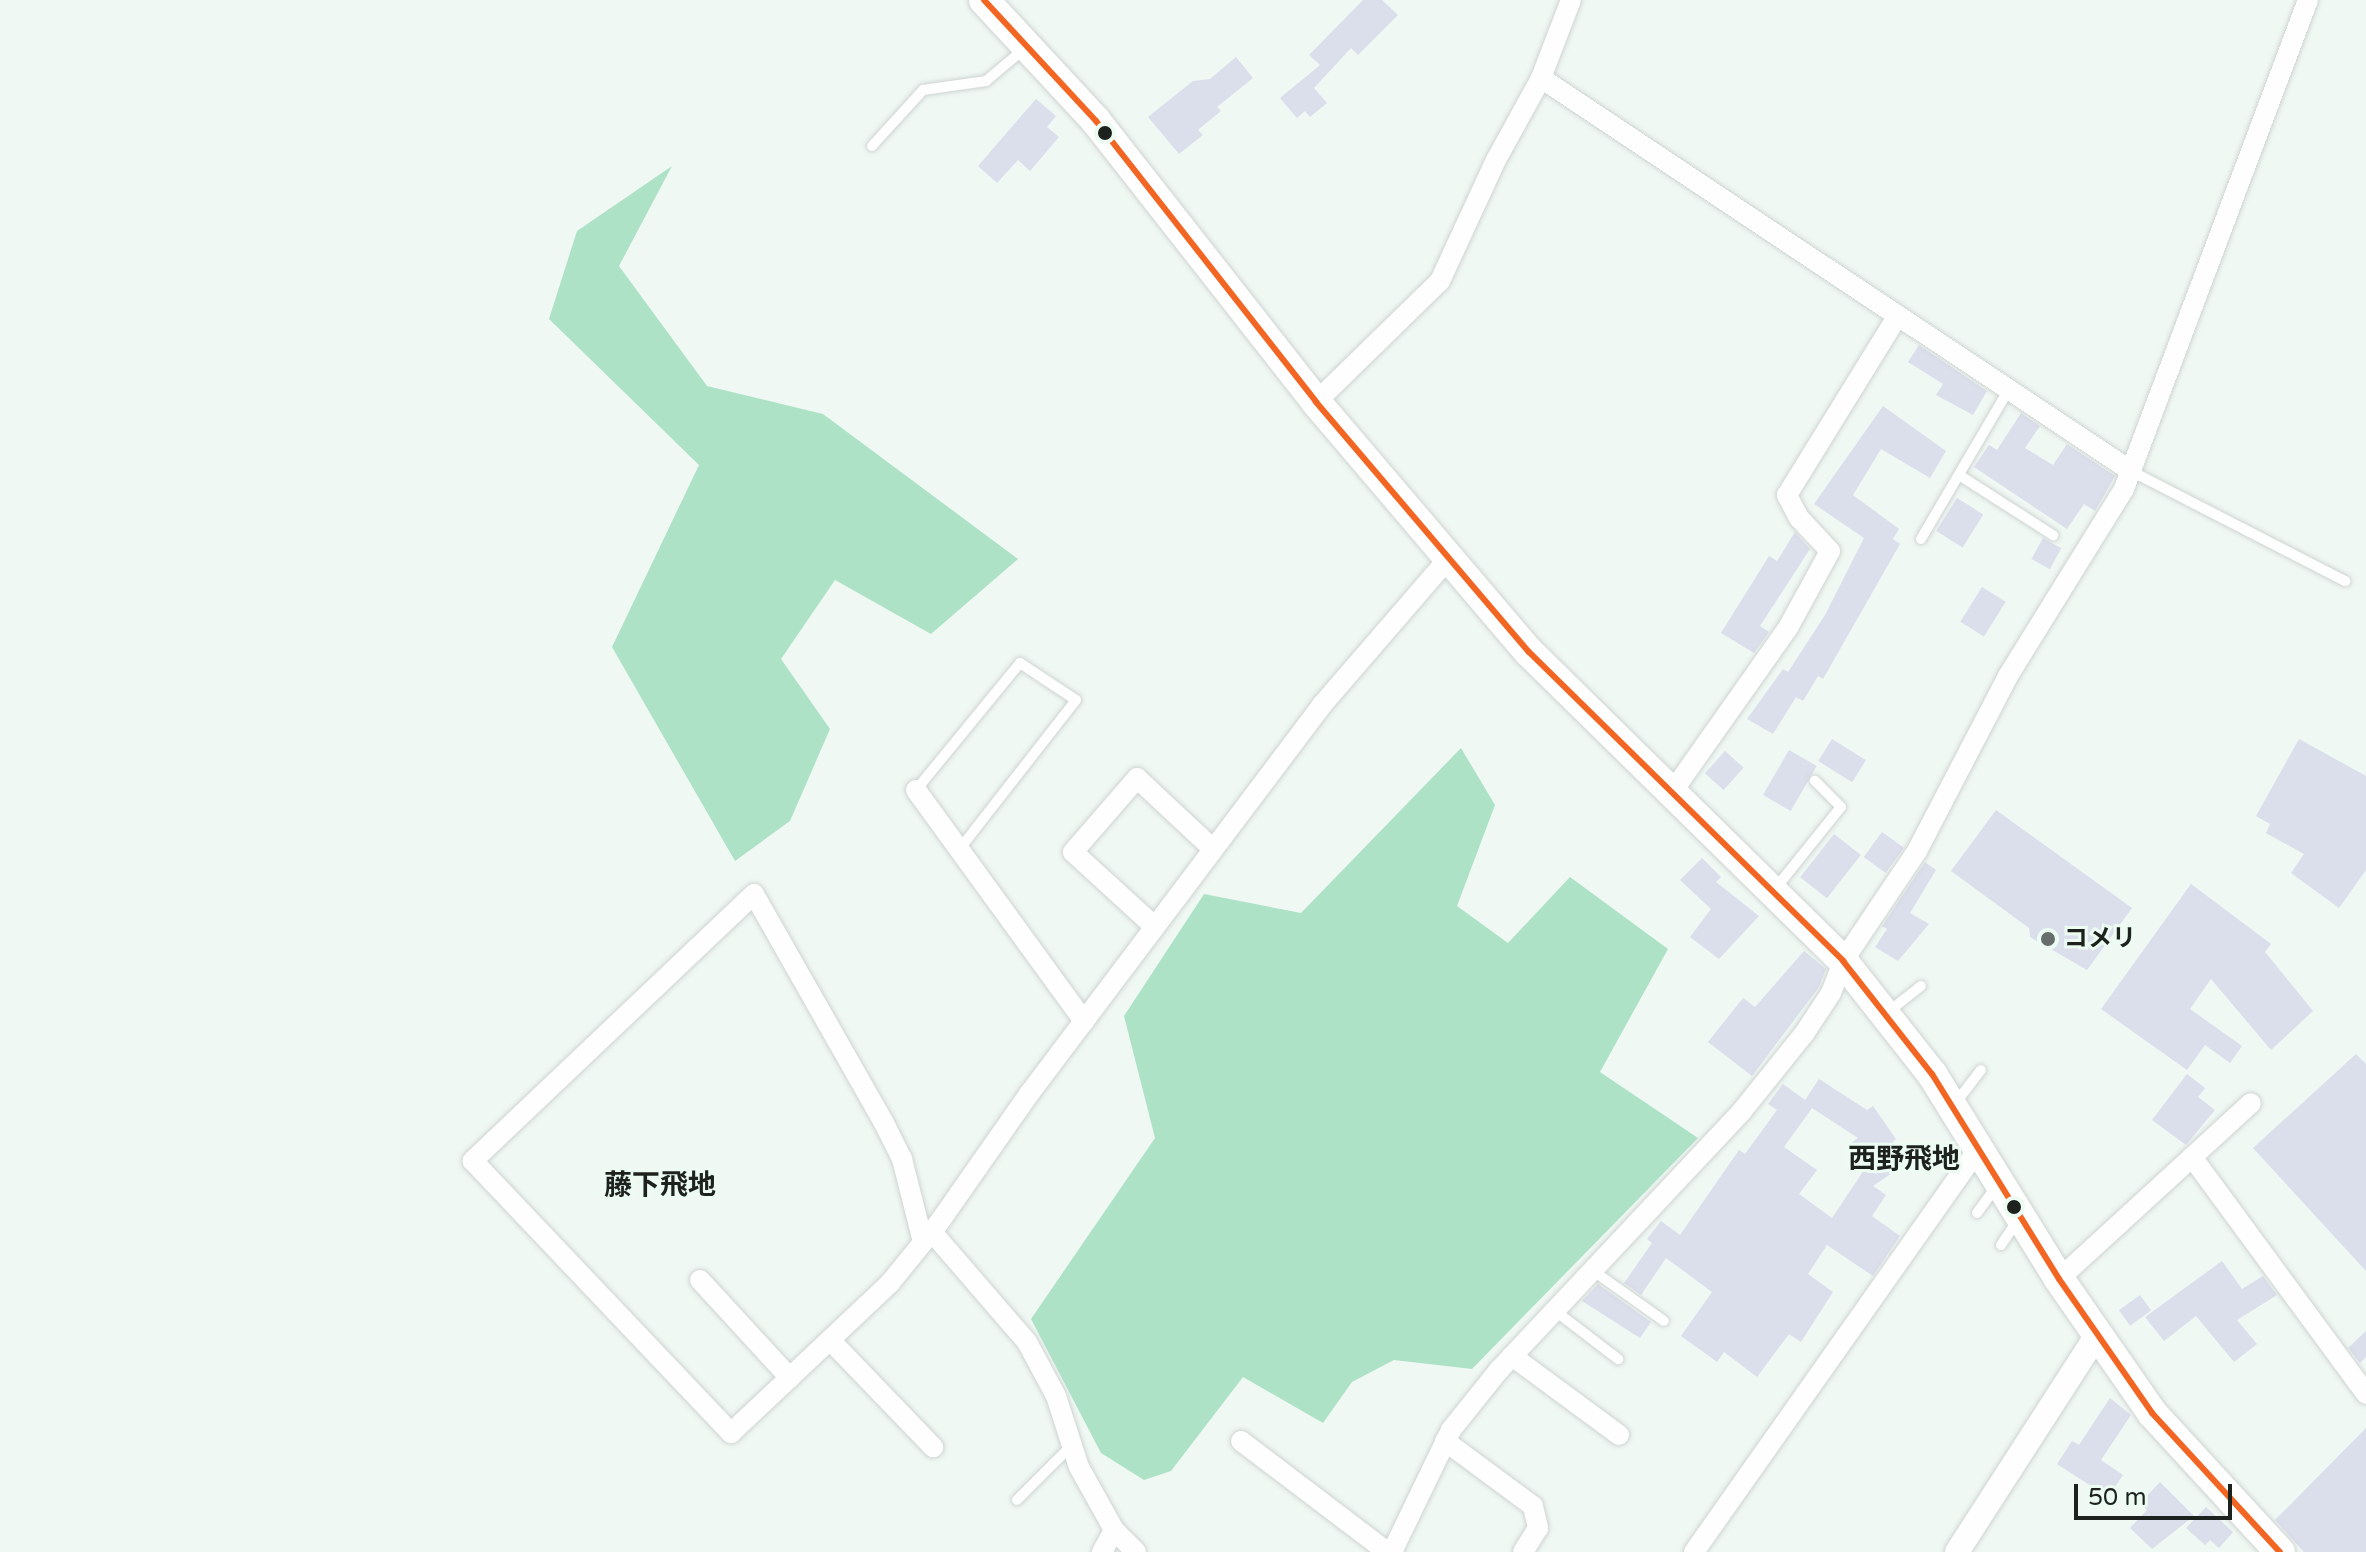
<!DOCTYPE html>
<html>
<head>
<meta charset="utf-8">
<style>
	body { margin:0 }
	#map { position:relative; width:2366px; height:1552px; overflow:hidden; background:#f0f8f4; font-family:"Varela Round","Noto Sans JP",sans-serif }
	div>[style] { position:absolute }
	.forest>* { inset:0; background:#aee2c7 }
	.building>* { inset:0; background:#dbdeeb; transform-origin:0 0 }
	.roads { filter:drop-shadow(0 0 2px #ced4d1) drop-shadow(0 0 2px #ced4d1) }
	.service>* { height:10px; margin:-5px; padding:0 5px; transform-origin:5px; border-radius:5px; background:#fdfefd }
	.minor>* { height:20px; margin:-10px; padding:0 10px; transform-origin:10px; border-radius:10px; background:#fdfefd }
	.tertiary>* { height:24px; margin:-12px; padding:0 12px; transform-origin:12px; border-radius:12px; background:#fdfefd }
	.primary>* { height:30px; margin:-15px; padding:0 15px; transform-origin:15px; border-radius:15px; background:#fdfefd }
	.bus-1>* { height:6px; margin:-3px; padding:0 3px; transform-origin:3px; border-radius:3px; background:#f26522 }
	.dots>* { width:22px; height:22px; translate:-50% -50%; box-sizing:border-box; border:4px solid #edfcf3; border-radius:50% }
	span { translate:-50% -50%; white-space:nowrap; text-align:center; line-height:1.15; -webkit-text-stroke:6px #edfcf3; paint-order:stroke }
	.poi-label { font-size:24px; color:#1d221f; font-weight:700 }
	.left { translate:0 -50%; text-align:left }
	.quarter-label { font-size:28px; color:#1d221f; font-weight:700 }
	.scale { position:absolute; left:2074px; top:1484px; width:158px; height:36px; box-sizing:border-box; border:4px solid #1d221f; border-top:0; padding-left:10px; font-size:24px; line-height:28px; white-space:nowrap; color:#1d221f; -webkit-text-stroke:6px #edfcf3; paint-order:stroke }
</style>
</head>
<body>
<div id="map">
	<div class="forest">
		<i style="clip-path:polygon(672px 166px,619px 266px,707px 386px,823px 414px,1018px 559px,931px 634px,835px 580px,781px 659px,830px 729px,790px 821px,735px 861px,612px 647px,699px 465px,549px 319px,577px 231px)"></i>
		<i style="clip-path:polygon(1461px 748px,1495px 805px,1457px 906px,1508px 943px,1570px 877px,1668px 949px,1600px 1072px,1698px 1138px,1472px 1369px,1394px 1360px,1352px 1382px,1323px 1423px,1243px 1377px,1171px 1471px,1144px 1480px,1101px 1453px,1031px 1319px,1155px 1138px,1124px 1016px,1204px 894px,1301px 913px)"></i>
	</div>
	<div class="building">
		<i style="clip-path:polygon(1363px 0,1382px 0,1398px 15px,1358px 55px,1351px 48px,1314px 88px,1327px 103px,1310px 117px,1305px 111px,1297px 118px,1280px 98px,1320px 65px,1309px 55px)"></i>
		<i style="clip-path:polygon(1236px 57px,1253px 78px,1217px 107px,1221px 111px,1198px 130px,1203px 135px,1179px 154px,1148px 117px,1193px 81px,1210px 79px)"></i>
		<i style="clip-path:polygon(1036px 99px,1056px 116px,1047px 127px,1059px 137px,1030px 171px,1018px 160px,997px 183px,978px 166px)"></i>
		<i style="clip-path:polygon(1919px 345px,1987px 391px,1973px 415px,1936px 395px,1943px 384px,1908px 362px)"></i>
		<i style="clip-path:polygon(1883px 406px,1946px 451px,1930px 478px,1881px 449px,1853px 495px,1899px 529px,1893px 539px,1900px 544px,1823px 679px,1818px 676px,1803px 701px,1796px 697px,1773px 734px,1747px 719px,1783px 669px,1788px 672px,1825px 615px,1864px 538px,1814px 504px)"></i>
		<i style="clip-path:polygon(2021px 413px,2040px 426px,2025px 448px,2053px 465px,2067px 444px,2115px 476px,2095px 511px,2084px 504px,2067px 529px,1974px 467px,1989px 445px,1997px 450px)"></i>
		<i style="left:1957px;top:498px;width:31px;height:39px;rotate:32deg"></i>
		<i style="clip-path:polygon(1795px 532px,1810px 549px,1760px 626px,1769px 632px,1754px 653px,1721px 633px,1769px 556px,1777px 561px)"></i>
		<i style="left:2043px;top:538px;width:21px;height:24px;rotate:29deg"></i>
		<i style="left:1982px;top:587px;width:28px;height:41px;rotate:32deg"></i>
		<i style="left:1832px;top:739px;width:40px;height:26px;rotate:32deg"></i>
		<i style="clip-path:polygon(2299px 739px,2366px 776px,2366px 870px,2339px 908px,2291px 873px,2304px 854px,2266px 833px,2270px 824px,2256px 816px)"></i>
		<i style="left:1789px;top:750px;width:32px;height:52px;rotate:30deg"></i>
		<i style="left:1725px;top:751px;width:25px;height:30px;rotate:42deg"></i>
		<i style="clip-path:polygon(1996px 810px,2132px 908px,2087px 970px,2030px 937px,2029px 928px,1951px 871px)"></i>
		<i style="left:1882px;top:832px;width:27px;height:31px;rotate:36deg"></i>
		<i style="left:1834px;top:834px;width:34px;height:55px;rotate:38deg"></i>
		<i style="clip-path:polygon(1702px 858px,1721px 877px,1716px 882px,1759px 916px,1719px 959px,1690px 937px,1711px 909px,1680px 880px)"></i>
		<i style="clip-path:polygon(1925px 862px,1936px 870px,1910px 913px,1929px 924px,1898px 961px,1875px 947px,1887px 929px,1882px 926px)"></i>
		<i style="clip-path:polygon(2191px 884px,2271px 944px,2265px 952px,2313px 1011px,2271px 1050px,2211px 979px,2190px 1009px,2242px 1046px,2230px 1063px,2205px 1045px,2187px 1070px,2101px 1009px)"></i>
		<i style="clip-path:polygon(1804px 951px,1826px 969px,1819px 987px,1752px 1076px,1708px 1042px,1743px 998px,1755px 1007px)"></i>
		<i style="clip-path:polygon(2356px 1054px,2366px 1064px,2366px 1271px,2253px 1148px)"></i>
		<i style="clip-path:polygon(2187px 1074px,2205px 1088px,2198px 1097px,2215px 1110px,2186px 1145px,2152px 1120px)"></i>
		<i style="clip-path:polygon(evenodd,1819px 1079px,1867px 1110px,1873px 1106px,1896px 1139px,1893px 1142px,1907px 1163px,1873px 1186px,1886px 1195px,1872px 1216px,1900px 1236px,1873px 1276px,1827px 1245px,1808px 1274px,1833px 1292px,1801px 1342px,1789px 1334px,1757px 1377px,1724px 1352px,1717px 1362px,1681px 1336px,1712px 1292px,1666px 1258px,1641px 1295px,1624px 1283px,1652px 1243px,1647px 1239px,1661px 1221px,1680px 1235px,1739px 1150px,1745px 1154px,1777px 1110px,1768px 1104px,1783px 1084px,1805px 1100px,1819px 1079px,1812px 1108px,1858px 1138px,1851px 1143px,1866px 1167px,1832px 1218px,1799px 1194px,1817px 1170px,1784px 1147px,1812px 1108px)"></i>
		<i style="clip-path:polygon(2222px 1261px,2242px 1289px,2263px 1276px,2277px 1295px,2237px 1320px,2257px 1344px,2234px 1362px,2196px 1316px,2164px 1341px,2145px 1317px)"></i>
		<i style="clip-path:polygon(1598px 1284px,1651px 1322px,1640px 1338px,1582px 1301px)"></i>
		<i style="left:2140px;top:1295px;width:19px;height:26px;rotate:54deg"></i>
		<i style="clip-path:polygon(2366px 1331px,2366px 1357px,2360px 1363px,2348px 1348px)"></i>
		<i style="clip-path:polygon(2110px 1398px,2131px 1415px,2101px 1460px,2123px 1475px,2108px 1497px,2057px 1464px,2072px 1441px,2079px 1445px)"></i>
		<i style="clip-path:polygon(2366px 1428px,2366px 1552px,2304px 1552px,2275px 1520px)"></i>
		<i style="clip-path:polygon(2160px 1482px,2194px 1516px,2152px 1549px,2130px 1528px,2147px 1510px,2140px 1503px)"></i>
		<i style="clip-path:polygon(2206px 1507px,2233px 1532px,2219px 1548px,2210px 1540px,2205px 1545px,2186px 1528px)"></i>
	</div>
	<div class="roads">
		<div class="service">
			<i style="left:872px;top:146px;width:76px;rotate:-47.7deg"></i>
			<i style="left:923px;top:90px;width:64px;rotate:-8.1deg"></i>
			<i style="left:986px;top:81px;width:50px;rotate:-40.1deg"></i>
			<i style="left:2131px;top:471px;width:241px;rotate:27.2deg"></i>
			<i style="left:1959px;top:475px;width:112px;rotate:32.6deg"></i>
			<i style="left:1921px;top:539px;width:174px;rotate:-59.6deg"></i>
			<i style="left:916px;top:790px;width:164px;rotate:-50.7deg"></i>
			<i style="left:1020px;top:663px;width:67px;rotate:33.5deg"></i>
			<i style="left:1076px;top:700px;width:190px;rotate:128deg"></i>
			<i style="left:1775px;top:889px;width:105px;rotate:-51.2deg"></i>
			<i style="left:1841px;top:807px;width:37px;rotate:-135deg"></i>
			<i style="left:1888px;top:1012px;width:42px;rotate:-38.2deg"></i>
			<i style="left:1954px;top:1105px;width:44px;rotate:-52.4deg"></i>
			<i style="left:1977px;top:1213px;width:32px;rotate:-54deg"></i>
			<i style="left:2001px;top:1245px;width:30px;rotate:-56deg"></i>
			<i style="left:1592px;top:1270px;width:88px;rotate:35.3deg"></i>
			<i style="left:1554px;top:1310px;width:81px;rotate:37.4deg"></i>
			<i style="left:1017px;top:1500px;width:76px;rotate:-45deg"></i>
		</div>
		<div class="minor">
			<i style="left:1541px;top:78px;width:709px;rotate:33.67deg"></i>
			<i style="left:1316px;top:402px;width:173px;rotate:-44.3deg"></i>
			<i style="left:1440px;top:281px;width:133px;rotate:-65.2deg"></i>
			<i style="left:1496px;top:160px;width:94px;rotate:-61.2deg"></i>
			<i style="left:1541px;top:78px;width:84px;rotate:-69deg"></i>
			<i style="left:916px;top:790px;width:286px;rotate:54deg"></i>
			<i style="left:1670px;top:795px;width:207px;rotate:-54.8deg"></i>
			<i style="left:1789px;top:626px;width:85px;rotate:-61.3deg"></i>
			<i style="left:1830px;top:551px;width:45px;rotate:-133.2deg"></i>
			<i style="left:1799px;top:518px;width:26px;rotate:-118deg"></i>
			<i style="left:1787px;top:495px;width:211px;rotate:-58.3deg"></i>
			<i style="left:1155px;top:927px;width:111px;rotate:-137.6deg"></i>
			<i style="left:1073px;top:852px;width:98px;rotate:-49.1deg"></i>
			<i style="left:1137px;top:778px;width:104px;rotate:43.1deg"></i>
			<i style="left:2192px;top:1157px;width:294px;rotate:53.7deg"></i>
			<i style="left:932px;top:1232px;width:145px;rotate:49.2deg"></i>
			<i style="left:1027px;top:1342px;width:61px;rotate:61.8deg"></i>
			<i style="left:1056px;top:1396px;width:75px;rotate:72.1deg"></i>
			<i style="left:1079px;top:1467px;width:72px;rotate:60.9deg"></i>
			<i style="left:1114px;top:1530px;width:31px;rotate:45deg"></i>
			<i style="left:923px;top:1242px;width:86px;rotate:-104.2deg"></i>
			<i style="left:902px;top:1159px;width:40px;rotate:-116.6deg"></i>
			<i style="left:884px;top:1123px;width:263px;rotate:-119.6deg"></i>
			<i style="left:754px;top:894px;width:388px;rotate:136.5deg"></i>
			<i style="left:473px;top:1161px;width:375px;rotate:46.5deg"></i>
			<i style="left:731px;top:1433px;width:219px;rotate:-43.3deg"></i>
			<i style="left:890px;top:1283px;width:76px;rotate:-50.9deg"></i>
			<i style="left:938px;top:1224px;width:159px;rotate:-55deg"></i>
			<i style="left:1029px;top:1094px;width:487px;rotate:-53deg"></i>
			<i style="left:1322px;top:705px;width:193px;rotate:-49.2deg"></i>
			<i style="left:2059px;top:1279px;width:260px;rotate:-42.5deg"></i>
			<i style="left:700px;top:1280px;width:133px;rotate:47.4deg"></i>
			<i style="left:830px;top:1340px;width:149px;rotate:46.1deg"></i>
			<i style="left:1512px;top:1356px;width:133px;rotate:36.4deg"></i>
			<i style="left:1241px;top:1441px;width:183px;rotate:37.2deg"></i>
			<i style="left:1445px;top:1441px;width:109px;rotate:36.5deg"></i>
			<i style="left:1533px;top:1506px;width:23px;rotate:77deg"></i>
			<i style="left:1538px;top:1528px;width:28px;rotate:122deg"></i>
			<i style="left:1102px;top:1552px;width:25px;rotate:-61deg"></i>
			<i style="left:1392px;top:1552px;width:136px;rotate:-64.2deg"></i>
			<i style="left:1451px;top:1430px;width:77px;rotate:-51.3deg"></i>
			<i style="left:1499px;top:1370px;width:355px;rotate:-46.8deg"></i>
			<i style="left:1742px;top:1111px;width:99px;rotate:-51.2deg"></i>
			<i style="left:1804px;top:1034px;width:49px;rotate:-56.6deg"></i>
			<i style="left:1831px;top:993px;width:34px;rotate:-69deg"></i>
			<i style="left:1843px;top:961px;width:133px;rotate:-56.1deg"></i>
			<i style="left:1917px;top:851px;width:197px;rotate:-62.5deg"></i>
			<i style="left:2008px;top:676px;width:220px;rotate:-58.2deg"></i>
			<i style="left:2124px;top:489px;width:522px;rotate:-69.38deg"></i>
			<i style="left:1694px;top:1552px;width:494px;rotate:-54.8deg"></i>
		</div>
		<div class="tertiary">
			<i style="left:1957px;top:1552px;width:258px;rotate:-57.2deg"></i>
		</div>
		<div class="primary">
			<i style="left:984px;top:0;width:165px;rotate:47.2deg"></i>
			<i style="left:1096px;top:121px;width:357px;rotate:51.9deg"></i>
			<i style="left:1316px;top:402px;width:328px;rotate:49.6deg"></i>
			<i style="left:1529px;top:652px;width:441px;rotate:44.5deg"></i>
			<i style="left:1843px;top:961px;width:144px;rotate:51.8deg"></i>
			<i style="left:1932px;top:1074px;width:241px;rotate:58.2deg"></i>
			<i style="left:2059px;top:1279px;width:163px;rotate:55.2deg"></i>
			<i style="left:2152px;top:1413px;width:189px;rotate:47.4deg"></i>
		</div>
	</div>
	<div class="bus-1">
		<i style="left:984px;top:0;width:165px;rotate:47.2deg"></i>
		<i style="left:1096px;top:121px;width:357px;rotate:51.9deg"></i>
		<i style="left:1316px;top:402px;width:328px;rotate:49.6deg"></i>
		<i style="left:1529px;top:652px;width:441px;rotate:44.5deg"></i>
		<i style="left:1843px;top:961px;width:144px;rotate:51.8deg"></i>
		<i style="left:1932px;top:1074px;width:241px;rotate:58.2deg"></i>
		<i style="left:2059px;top:1279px;width:163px;rotate:55.2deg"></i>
		<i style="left:2152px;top:1413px;width:189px;rotate:47.4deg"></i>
	</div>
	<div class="dots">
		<i style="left:1105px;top:133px;background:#1d221f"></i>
		<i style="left:2048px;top:939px;background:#676d6a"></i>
		<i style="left:2014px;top:1207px;background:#1d221f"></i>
	</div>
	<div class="poi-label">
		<span class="left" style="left:2064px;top:939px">コメリ</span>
	</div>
	<div class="quarter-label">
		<span style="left:1904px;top:1159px">西野飛地</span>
		<span style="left:660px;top:1185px">藤下飛地</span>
	</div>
	<div class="scale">50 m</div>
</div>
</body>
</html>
